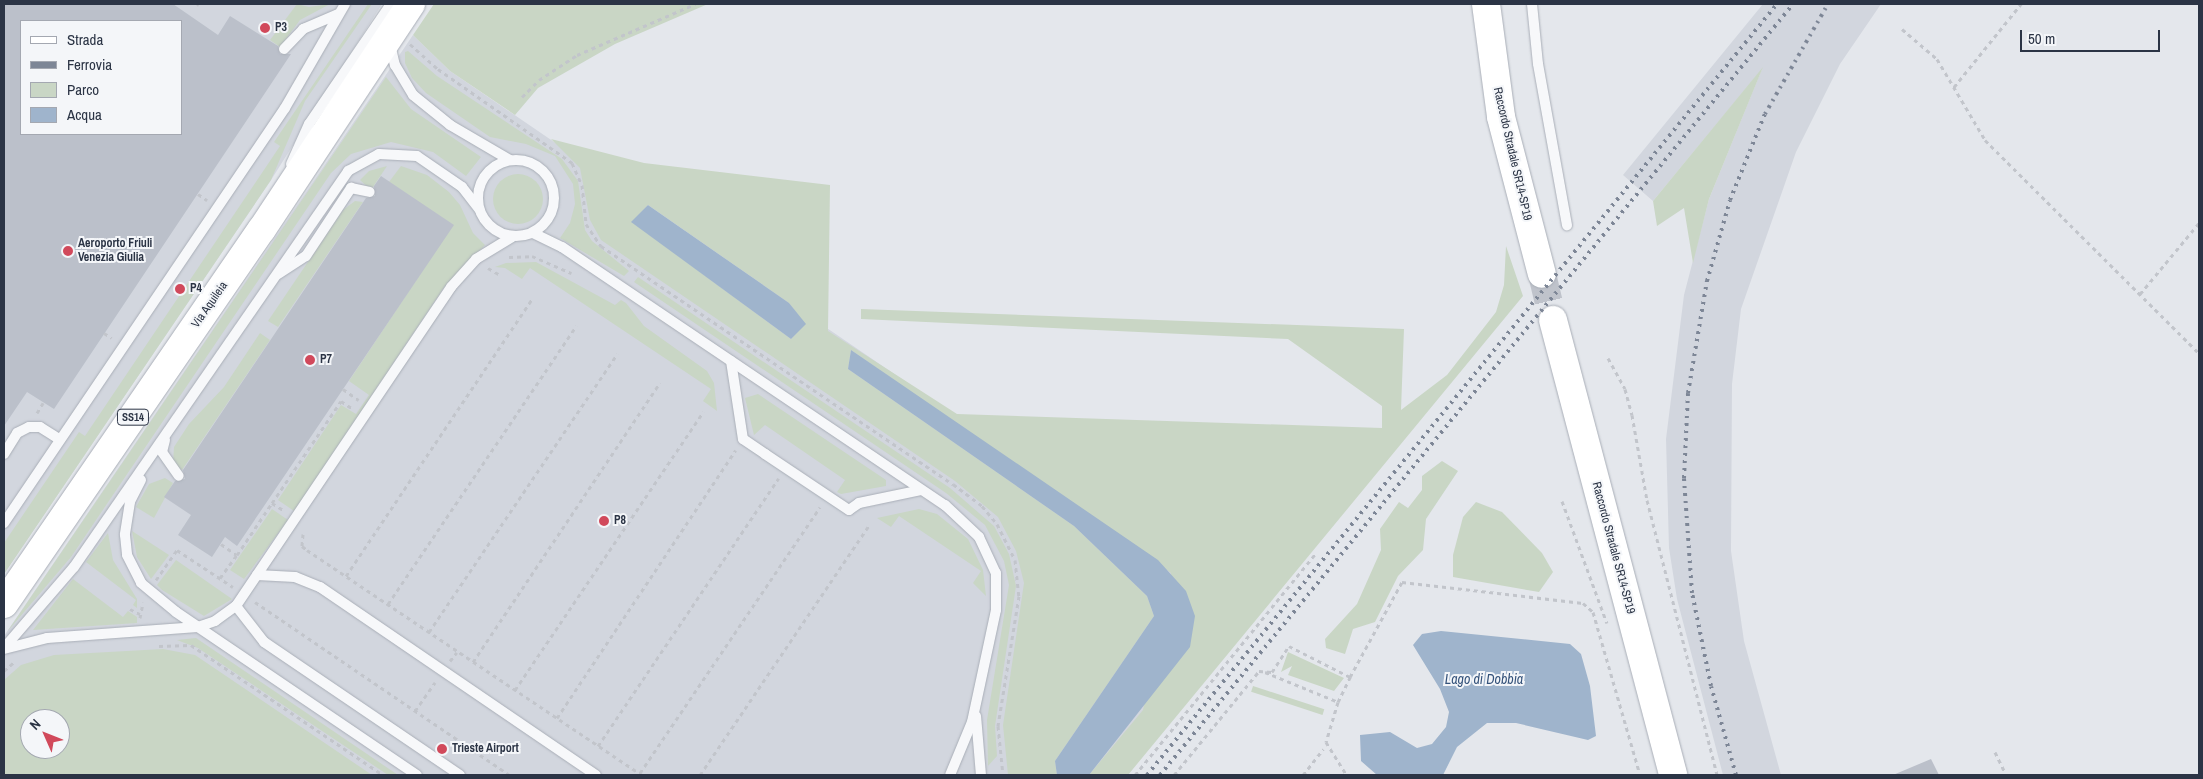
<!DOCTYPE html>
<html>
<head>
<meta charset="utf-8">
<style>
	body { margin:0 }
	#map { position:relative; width:2203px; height:779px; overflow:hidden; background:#e4e7ec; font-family:"Archivo Narrow",sans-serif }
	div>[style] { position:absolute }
	.built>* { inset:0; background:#d2d6de }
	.green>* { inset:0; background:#c9d6c5; transform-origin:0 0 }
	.round { border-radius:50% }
	.water>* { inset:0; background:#9fb4cc }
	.building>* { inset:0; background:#bbc0ca }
	.primary-tunnel>* { height:28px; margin-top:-14px; transform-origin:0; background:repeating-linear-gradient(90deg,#bfc3cb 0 28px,transparent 0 42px) }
	.path>* { height:3px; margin-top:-1.5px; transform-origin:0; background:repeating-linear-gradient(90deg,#c2c5cb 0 4px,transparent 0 8px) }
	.roads { filter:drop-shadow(0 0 1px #a9aeb7) drop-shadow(0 0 1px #a9aeb7) }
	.lane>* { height:10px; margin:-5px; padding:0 5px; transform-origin:5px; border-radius:5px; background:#f7f8fa }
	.lane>.ring { margin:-5px; padding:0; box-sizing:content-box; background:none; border:10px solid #f7f8fa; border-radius:50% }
	.primary>* { height:28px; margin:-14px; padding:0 14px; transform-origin:14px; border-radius:14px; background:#fff }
	.rail>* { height:4px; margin-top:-2px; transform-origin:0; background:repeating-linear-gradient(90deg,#7d8696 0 2.5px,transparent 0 7.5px) }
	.dots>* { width:14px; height:14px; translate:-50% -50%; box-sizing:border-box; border:2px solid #f4f6f9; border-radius:50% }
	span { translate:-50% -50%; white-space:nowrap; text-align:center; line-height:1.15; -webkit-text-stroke:4px #f4f6f9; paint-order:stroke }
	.shield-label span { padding:1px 4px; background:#f4f6f9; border:1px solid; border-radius:4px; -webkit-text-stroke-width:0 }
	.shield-label { font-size:11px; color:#2b3445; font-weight:700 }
	.poi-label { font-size:12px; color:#2b3445; font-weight:700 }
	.left { translate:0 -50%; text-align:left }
	.street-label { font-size:12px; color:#2b3445 }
	.water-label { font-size:14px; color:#34527a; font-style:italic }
	.frame { position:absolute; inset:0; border:5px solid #2b3445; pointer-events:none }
	.legend { position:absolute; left:20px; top:20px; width:162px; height:115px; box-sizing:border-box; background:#f4f6f9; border:1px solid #a4a8b1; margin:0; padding:6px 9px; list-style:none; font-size:15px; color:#2b3445 }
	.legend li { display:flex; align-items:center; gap:10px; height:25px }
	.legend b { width:25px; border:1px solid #a4a8b1 }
	.north { position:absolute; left:20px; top:709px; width:50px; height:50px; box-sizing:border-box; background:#f4f6f9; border:1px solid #a4a8b1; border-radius:50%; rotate:314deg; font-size:14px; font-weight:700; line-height:20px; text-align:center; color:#2b3445 }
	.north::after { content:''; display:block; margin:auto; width:18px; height:22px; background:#d1495b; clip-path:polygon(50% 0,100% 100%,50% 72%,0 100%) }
	.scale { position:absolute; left:2020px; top:30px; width:140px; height:22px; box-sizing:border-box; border:2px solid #2b3445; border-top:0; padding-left:6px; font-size:15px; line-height:18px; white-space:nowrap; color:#2b3445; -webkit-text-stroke:4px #f4f6f9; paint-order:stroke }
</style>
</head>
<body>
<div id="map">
	<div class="built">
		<i style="clip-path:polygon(evenodd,4px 4px,382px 4px,271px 180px,4px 574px,4px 4px,21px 21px,181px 21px,181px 134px,21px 134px,21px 21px)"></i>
		<i style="clip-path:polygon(1763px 4px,1881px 4px,1840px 64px,1796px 152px,1741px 309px,1732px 384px,1731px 551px,1744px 641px,1781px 775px,1723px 775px,1677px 599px,1669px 548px,1666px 439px,1684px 295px,1709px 199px,1762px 69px,1653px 201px,1623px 175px)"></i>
		<i style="clip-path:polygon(413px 35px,450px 71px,1246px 614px,1128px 775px,355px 775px,4px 692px,4px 636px)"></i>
	</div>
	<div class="green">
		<i style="clip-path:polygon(297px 4px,309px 7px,330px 4px,300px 20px,280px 47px,270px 40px)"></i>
		<i style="clip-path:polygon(368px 4px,372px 4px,305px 101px,271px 180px,4px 574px,4px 543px,79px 432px,85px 436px,280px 146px,274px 142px)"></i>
		<i style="clip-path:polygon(434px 4px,708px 4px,615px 44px,538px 88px,515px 115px,450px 71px,416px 38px,413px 35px)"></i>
		<i style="clip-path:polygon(408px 51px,437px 76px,562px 159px,578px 181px,585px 230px,592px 241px,629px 271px,624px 276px,560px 238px,570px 223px,575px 204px,573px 184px,555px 156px,526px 144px,490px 137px,426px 93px,412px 78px,405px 63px,405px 52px)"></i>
		<i style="clip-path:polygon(1763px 67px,1709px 199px,1693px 263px,1684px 208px,1657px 226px,1653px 201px)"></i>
		<i style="clip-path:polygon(386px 77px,411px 109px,481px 157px,466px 176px,433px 152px,391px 142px,351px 154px,331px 173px,71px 557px,7px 632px)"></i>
		<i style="clip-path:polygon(evenodd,551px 139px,644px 163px,830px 185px,828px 331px,957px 414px,1382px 428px,1382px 406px,1288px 339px,861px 319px,861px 309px,1404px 329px,1401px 410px,1447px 375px,1496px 312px,1504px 285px,1506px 246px,1523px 296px,1128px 775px,1089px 775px,1143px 710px,1171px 573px,851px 350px,848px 369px,1074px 526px,1147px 596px,1154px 616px,1055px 761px,1057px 775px,1008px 775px,1003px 725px,1024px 583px,1016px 551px,998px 517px,955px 481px,601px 240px,590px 220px,580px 168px,551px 139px,648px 205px,789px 303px,805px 324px,791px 339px,632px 222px,648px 205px)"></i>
		<i style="clip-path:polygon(387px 166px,371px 190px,360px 180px,369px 171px)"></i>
		<i style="clip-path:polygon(401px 166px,427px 175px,449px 192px,460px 205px,473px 233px,485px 245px,445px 286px,294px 511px,278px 500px,341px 405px,356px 414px,369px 395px,349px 381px,453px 225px,389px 182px)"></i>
		<i class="round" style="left:493px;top:174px;width:50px;height:50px"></i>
		<i style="clip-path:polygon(355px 201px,363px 202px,278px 327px,268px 321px,343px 210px)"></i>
		<i style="clip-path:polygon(536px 262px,615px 305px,621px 300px,626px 303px,644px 326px,707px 371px,714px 383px,717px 411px,703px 401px,711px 389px,530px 268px,522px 279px,505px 268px,495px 267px,506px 263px)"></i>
		<i style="clip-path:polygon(638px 277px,950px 488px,994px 526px,1009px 554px,1016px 586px,995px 726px,997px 756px,988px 766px,987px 720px,1009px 585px,1004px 561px,985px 525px,946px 493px,634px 282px)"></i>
		<i style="clip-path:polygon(260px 333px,270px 340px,182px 470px,173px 463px,174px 447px,189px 424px,224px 387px)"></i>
		<i style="clip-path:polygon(758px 394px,886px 480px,886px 486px,841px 494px,837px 492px,845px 480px,765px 425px,754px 435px,745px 398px)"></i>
		<i style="clip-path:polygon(1442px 461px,1458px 471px,1426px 519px,1423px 550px,1398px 576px,1375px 622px,1353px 629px,1345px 654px,1326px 648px,1325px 639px,1357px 604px,1381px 550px,1380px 529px,1399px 502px,1408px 508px,1422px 490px,1422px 476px)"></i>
		<i style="clip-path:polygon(165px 478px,173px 483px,154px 518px,136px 507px,149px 484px)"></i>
		<i style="clip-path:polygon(1476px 502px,1502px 512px,1542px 553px,1553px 572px,1539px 592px,1453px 577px,1453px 555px,1463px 517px)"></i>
		<i style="clip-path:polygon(272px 509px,288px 520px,244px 579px,230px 570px)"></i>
		<i style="clip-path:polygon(919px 509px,937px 514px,968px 539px,983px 570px,986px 596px,973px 583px,981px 571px,899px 516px,891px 527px,877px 518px)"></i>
		<i style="clip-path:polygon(132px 531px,169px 555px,151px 579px,137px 557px)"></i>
		<i style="clip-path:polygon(108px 533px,113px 560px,137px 599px,137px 608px,133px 605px,136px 600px,86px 562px)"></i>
		<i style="clip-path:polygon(176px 560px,232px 599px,204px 616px,162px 590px,157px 585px)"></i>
		<i style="clip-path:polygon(73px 579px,123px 617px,128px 611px,137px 617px,137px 623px,33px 630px)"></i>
		<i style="clip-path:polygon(196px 638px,398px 775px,388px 775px,198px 648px,177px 640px)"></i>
		<i style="clip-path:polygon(evenodd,163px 649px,195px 655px,372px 775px,4px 775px,4px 680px,21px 665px,54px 655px,163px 649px,30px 719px,60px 719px,60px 749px,30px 749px,30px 719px)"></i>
		<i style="clip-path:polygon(1288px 652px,1344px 678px,1334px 691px,1288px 675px,1292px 666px,1281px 672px)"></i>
		<i style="left:1253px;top:686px;width:75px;height:6px;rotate:18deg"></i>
	</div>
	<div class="water">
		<i style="clip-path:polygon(648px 205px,789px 303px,806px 324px,791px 339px,631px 222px)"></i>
		<i style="clip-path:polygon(851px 350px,1158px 560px,1186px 591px,1195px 616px,1190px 647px,1089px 775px,1057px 775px,1055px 761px,1154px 616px,1147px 596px,1074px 526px,848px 369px)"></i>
		<i style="clip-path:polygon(1441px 631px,1570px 644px,1581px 654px,1590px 686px,1596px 736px,1588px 740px,1516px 723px,1487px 723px,1457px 747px,1443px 775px,1377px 775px,1361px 761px,1360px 735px,1390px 732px,1417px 748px,1432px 744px,1446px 727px,1449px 712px,1440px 689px,1413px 645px,1422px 634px)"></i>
	</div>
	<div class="building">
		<i style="clip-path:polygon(evenodd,4px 4px,173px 4px,218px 35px,230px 16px,278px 46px,280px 54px,291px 54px,54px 409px,27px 392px,4px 426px,4px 4px,21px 21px,181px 21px,181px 134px,21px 134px,21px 21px)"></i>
		<i style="clip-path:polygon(381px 176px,454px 225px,237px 546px,225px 537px,212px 557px,178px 535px,191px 515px,164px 497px,175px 481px,185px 479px,183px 470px,366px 198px,375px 196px,374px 186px)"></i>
		<i style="clip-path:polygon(1931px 759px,1939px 775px,1893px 775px)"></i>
	</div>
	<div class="primary-tunnel">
		<i style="left:1542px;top:274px;width:47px;rotate:76.6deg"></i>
	</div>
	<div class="path">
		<i style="left:197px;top:4px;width:2px;rotate:27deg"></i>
		<i style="left:1902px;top:29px;width:46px;rotate:40.6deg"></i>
		<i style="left:1937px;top:59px;width:94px;rotate:59.3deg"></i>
		<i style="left:1985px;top:140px;width:302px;rotate:44.9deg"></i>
		<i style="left:410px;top:44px;width:38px;rotate:42deg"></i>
		<i style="left:438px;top:69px;width:164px;rotate:35deg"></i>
		<i style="left:572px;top:163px;width:24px;rotate:66deg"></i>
		<i style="left:582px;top:185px;width:39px;rotate:84deg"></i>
		<i style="left:586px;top:224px;width:27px;rotate:56deg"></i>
		<i style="left:601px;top:246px;width:425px;rotate:34.1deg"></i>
		<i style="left:953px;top:484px;width:36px;rotate:37deg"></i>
		<i style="left:982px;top:506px;width:23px;rotate:50deg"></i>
		<i style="left:997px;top:524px;width:40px;rotate:63.4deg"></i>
		<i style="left:1015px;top:560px;width:36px;rotate:84deg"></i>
		<i style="left:1019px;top:596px;width:132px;rotate:99.2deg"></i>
		<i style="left:998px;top:726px;width:49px;rotate:84.2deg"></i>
		<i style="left:1954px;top:87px;width:107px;rotate:-51.1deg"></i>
		<i style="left:522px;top:97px;width:24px;rotate:-45deg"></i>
		<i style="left:539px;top:80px;width:45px;rotate:-33.3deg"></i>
		<i style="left:577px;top:55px;width:129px;rotate:-23.4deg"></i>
		<i style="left:198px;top:194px;width:11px;rotate:34deg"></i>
		<i style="left:509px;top:257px;width:23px;rotate:-2deg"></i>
		<i style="left:532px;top:256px;width:43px;rotate:23.6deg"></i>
		<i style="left:488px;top:268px;width:14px;rotate:30deg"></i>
		<i style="left:2140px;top:294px;width:92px;rotate:-50.3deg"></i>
		<i style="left:104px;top:333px;width:9px;rotate:32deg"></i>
		<i style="left:1608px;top:358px;width:35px;rotate:61deg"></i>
		<i style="left:1625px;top:389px;width:27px;rotate:75deg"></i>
		<i style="left:1632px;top:415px;width:86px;rotate:80deg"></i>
		<i style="left:1647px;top:500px;width:284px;rotate:75.7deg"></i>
		<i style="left:343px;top:389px;width:19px;rotate:35deg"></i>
		<i style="left:37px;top:413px;width:12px;rotate:-59deg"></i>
		<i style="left:1562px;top:501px;width:130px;rotate:69.8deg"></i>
		<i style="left:272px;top:503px;width:123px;rotate:-55.9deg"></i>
		<i style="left:341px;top:401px;width:14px;rotate:34deg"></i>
		<i style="left:303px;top:534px;width:12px;rotate:95deg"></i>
		<i style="left:302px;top:546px;width:6px;rotate:39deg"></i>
		<i style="left:307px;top:550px;width:404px;rotate:33.9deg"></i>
		<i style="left:221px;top:544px;width:19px;rotate:35deg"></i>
		<i style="left:237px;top:555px;width:63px;rotate:-56.1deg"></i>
		<i style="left:272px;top:503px;width:15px;rotate:32deg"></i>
		<i style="left:346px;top:576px;width:335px;rotate:-56.1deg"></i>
		<i style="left:220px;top:578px;width:29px;rotate:-54deg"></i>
		<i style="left:156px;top:580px;width:37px;rotate:-55deg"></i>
		<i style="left:177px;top:550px;width:67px;rotate:33.5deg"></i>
		<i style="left:255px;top:602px;width:308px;rotate:34.2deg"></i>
		<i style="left:388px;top:604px;width:336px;rotate:-55.9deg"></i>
		<i style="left:130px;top:609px;width:11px;rotate:27deg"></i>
		<i style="left:140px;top:618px;width:16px;rotate:-79deg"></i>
		<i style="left:429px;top:632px;width:336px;rotate:-55.9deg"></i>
		<i style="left:159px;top:646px;width:32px;rotate:-2deg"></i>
		<i style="left:191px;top:645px;width:232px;rotate:34.1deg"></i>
		<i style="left:450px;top:661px;width:11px;rotate:-52deg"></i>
		<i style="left:473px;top:662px;width:336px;rotate:-56.2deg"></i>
		<i style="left:4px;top:671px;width:13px;rotate:-42deg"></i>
		<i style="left:1265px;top:672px;width:79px;rotate:22.3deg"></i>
		<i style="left:1338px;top:702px;width:28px;rotate:-64deg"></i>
		<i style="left:515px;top:690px;width:336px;rotate:-55.9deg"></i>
		<i style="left:1338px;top:702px;width:42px;rotate:106.7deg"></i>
		<i style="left:1326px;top:742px;width:39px;rotate:58deg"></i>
		<i style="left:415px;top:711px;width:35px;rotate:-55deg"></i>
		<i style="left:557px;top:718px;width:322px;rotate:-56.3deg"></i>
		<i style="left:598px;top:746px;width:323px;rotate:-56deg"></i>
		<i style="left:1995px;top:752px;width:25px;rotate:64deg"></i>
		<i style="left:640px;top:773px;width:321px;rotate:-55.9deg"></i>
		<i style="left:700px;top:775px;width:303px;rotate:-55.9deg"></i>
		<i style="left:1135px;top:775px;width:286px;rotate:-50.8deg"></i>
		<i style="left:1174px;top:775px;width:134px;rotate:-50.7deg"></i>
		<i style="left:1259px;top:671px;width:13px;rotate:4deg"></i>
		<i style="left:1272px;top:672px;width:31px;rotate:-57deg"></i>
		<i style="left:1289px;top:646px;width:68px;rotate:26.9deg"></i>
		<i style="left:1350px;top:677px;width:108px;rotate:-61.3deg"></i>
		<i style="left:1402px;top:582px;width:182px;rotate:6.6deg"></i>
		<i style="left:1583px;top:603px;width:13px;rotate:42deg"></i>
		<i style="left:1593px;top:612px;width:170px;rotate:73.9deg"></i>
		<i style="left:1303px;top:775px;width:33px;rotate:-52deg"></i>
	</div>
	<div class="roads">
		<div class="lane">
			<i style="left:1532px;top:4px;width:60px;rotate:84.3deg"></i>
			<i style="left:1538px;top:64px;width:164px;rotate:79.8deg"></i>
			<i style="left:390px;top:44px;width:22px;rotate:77deg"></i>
			<i style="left:395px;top:65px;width:35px;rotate:59deg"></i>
			<i style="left:413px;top:95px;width:48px;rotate:39deg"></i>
			<i style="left:450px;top:125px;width:69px;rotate:30.3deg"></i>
			<i style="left:284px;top:49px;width:28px;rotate:-46deg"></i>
			<i style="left:303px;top:29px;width:38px;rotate:-23deg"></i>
			<i class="ring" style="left:478px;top:160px;width:66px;height:66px"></i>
			<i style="left:291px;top:164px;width:44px;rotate:-65.8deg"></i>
			<i style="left:309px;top:124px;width:145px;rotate:-55.7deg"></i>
			<i style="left:533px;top:233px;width:32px;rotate:26deg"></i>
			<i style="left:562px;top:247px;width:462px;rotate:34deg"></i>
			<i style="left:945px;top:505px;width:47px;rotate:43.3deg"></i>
			<i style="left:979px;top:537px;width:40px;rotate:65deg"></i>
			<i style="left:996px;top:573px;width:37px;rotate:90deg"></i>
			<i style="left:996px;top:610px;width:115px;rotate:102.1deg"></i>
			<i style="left:972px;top:722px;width:57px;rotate:112.5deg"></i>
			<i style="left:278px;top:274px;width:33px;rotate:-33deg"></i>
			<i style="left:306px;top:256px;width:82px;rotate:-56.5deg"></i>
			<i style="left:351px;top:188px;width:19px;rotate:12deg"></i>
			<i style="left:731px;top:361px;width:79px;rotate:81.3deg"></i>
			<i style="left:743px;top:439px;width:27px;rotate:34deg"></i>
			<i style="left:765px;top:454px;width:101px;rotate:33.7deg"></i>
			<i style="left:849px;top:510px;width:12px;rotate:-35deg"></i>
			<i style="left:859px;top:503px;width:63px;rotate:-11.8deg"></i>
			<i style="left:165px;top:440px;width:12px;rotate:104deg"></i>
			<i style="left:162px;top:452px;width:29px;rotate:55deg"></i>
			<i style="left:4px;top:454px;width:25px;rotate:-58deg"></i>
			<i style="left:17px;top:433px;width:13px;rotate:-27deg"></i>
			<i style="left:29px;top:427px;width:11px"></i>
			<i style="left:40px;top:427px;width:22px;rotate:32deg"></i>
			<i style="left:141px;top:480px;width:25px;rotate:117deg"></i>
			<i style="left:130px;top:502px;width:33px;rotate:99deg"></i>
			<i style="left:125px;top:535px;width:20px;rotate:84deg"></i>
			<i style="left:127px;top:555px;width:31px;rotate:63deg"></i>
			<i style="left:141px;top:583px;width:45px;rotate:39.6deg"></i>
			<i style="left:176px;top:612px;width:291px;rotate:34.1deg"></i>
			<i style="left:4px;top:523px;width:501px;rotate:-55.9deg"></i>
			<i style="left:285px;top:108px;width:120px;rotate:-60deg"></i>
			<i style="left:257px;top:575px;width:38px;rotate:3deg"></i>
			<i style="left:295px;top:577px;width:27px;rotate:22deg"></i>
			<i style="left:320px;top:587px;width:334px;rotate:34.3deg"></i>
			<i style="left:236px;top:606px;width:46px;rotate:52.1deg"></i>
			<i style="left:264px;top:642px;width:237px;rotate:34.2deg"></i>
			<i style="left:4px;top:648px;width:107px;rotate:-49.2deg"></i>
			<i style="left:74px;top:567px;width:482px;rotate:-55.3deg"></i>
			<i style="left:348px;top:171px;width:35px;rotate:-29deg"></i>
			<i style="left:379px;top:154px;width:38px;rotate:3deg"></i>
			<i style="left:417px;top:156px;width:55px;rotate:34.6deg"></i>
			<i style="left:462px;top:187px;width:28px;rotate:52deg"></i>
			<i style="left:4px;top:649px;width:44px;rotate:-14.3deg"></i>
			<i style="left:47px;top:638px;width:151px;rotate:-4.2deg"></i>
			<i style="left:198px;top:627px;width:18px;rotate:-19deg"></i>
			<i style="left:215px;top:621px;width:26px;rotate:-36deg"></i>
			<i style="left:236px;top:606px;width:385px;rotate:-56deg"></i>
			<i style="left:451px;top:287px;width:38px;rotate:-48deg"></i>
			<i style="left:476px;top:259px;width:42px;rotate:-31.4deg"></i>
			<i style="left:976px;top:716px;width:59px;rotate:85.2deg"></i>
		</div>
		<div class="primary">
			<i style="left:1486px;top:4px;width:114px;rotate:82.4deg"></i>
			<i style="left:1501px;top:117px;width:162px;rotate:75.4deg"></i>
			<i style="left:1553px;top:320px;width:471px;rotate:75.2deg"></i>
			<i style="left:4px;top:604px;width:455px;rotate:-55.5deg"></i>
			<i style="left:262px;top:229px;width:270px;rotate:-56.5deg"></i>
		</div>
	</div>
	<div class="rail">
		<i style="left:1147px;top:775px;width:996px;rotate:-50.75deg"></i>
		<i style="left:1160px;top:775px;width:998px;rotate:-50.61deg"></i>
		<i style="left:1736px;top:775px;width:92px;rotate:-105.7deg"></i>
		<i style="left:1711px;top:686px;width:95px;rotate:-101.5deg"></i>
		<i style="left:1692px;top:593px;width:115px;rotate:-94deg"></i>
		<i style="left:1684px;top:478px;width:85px;rotate:-87.3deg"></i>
		<i style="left:1688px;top:393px;width:114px;rotate:-80.4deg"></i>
		<i style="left:1707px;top:281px;width:84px;rotate:-74.1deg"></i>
		<i style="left:1730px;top:200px;width:93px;rotate:-67.9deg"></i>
		<i style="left:1765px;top:114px;width:127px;rotate:-60.2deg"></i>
	</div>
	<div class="dots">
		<i style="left:265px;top:28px;background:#d1495b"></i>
		<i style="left:68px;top:251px;background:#d1495b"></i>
		<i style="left:180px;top:289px;background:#d1495b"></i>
		<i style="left:310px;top:360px;background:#d1495b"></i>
		<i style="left:604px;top:521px;background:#d1495b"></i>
		<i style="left:442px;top:749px;background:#d1495b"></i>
	</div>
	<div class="shield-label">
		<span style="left:133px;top:417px">SS14</span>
	</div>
	<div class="poi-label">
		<span class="left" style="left:275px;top:28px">P3</span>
		<span class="left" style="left:78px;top:251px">Aeroporto Friuli<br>Venezia Giulia</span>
		<span class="left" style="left:190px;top:289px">P4</span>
		<span class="left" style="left:320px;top:360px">P7</span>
		<span class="left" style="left:614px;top:521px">P8</span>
		<span class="left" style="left:452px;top:749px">Trieste Airport</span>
	</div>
	<div class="street-label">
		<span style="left:1512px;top:154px;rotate:77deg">Raccordo Stradale SR14-SP19</span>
		<span style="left:210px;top:305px;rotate:-55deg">Via Aquileia</span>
		<span style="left:1613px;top:548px;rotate:75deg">Raccordo Stradale SR14-SP19</span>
	</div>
	<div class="water-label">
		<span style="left:1484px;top:679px">Lago di Dobbia</span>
	</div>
	<div class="frame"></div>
	<ul class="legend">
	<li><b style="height:6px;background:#fff"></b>Strada</li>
	<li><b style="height:6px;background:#7d8696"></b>Ferrovia</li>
	<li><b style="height:14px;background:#c9d6c5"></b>Parco</li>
	<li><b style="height:14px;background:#9fb4cc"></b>Acqua</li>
	</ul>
	<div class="north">N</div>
	<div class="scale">50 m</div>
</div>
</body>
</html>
